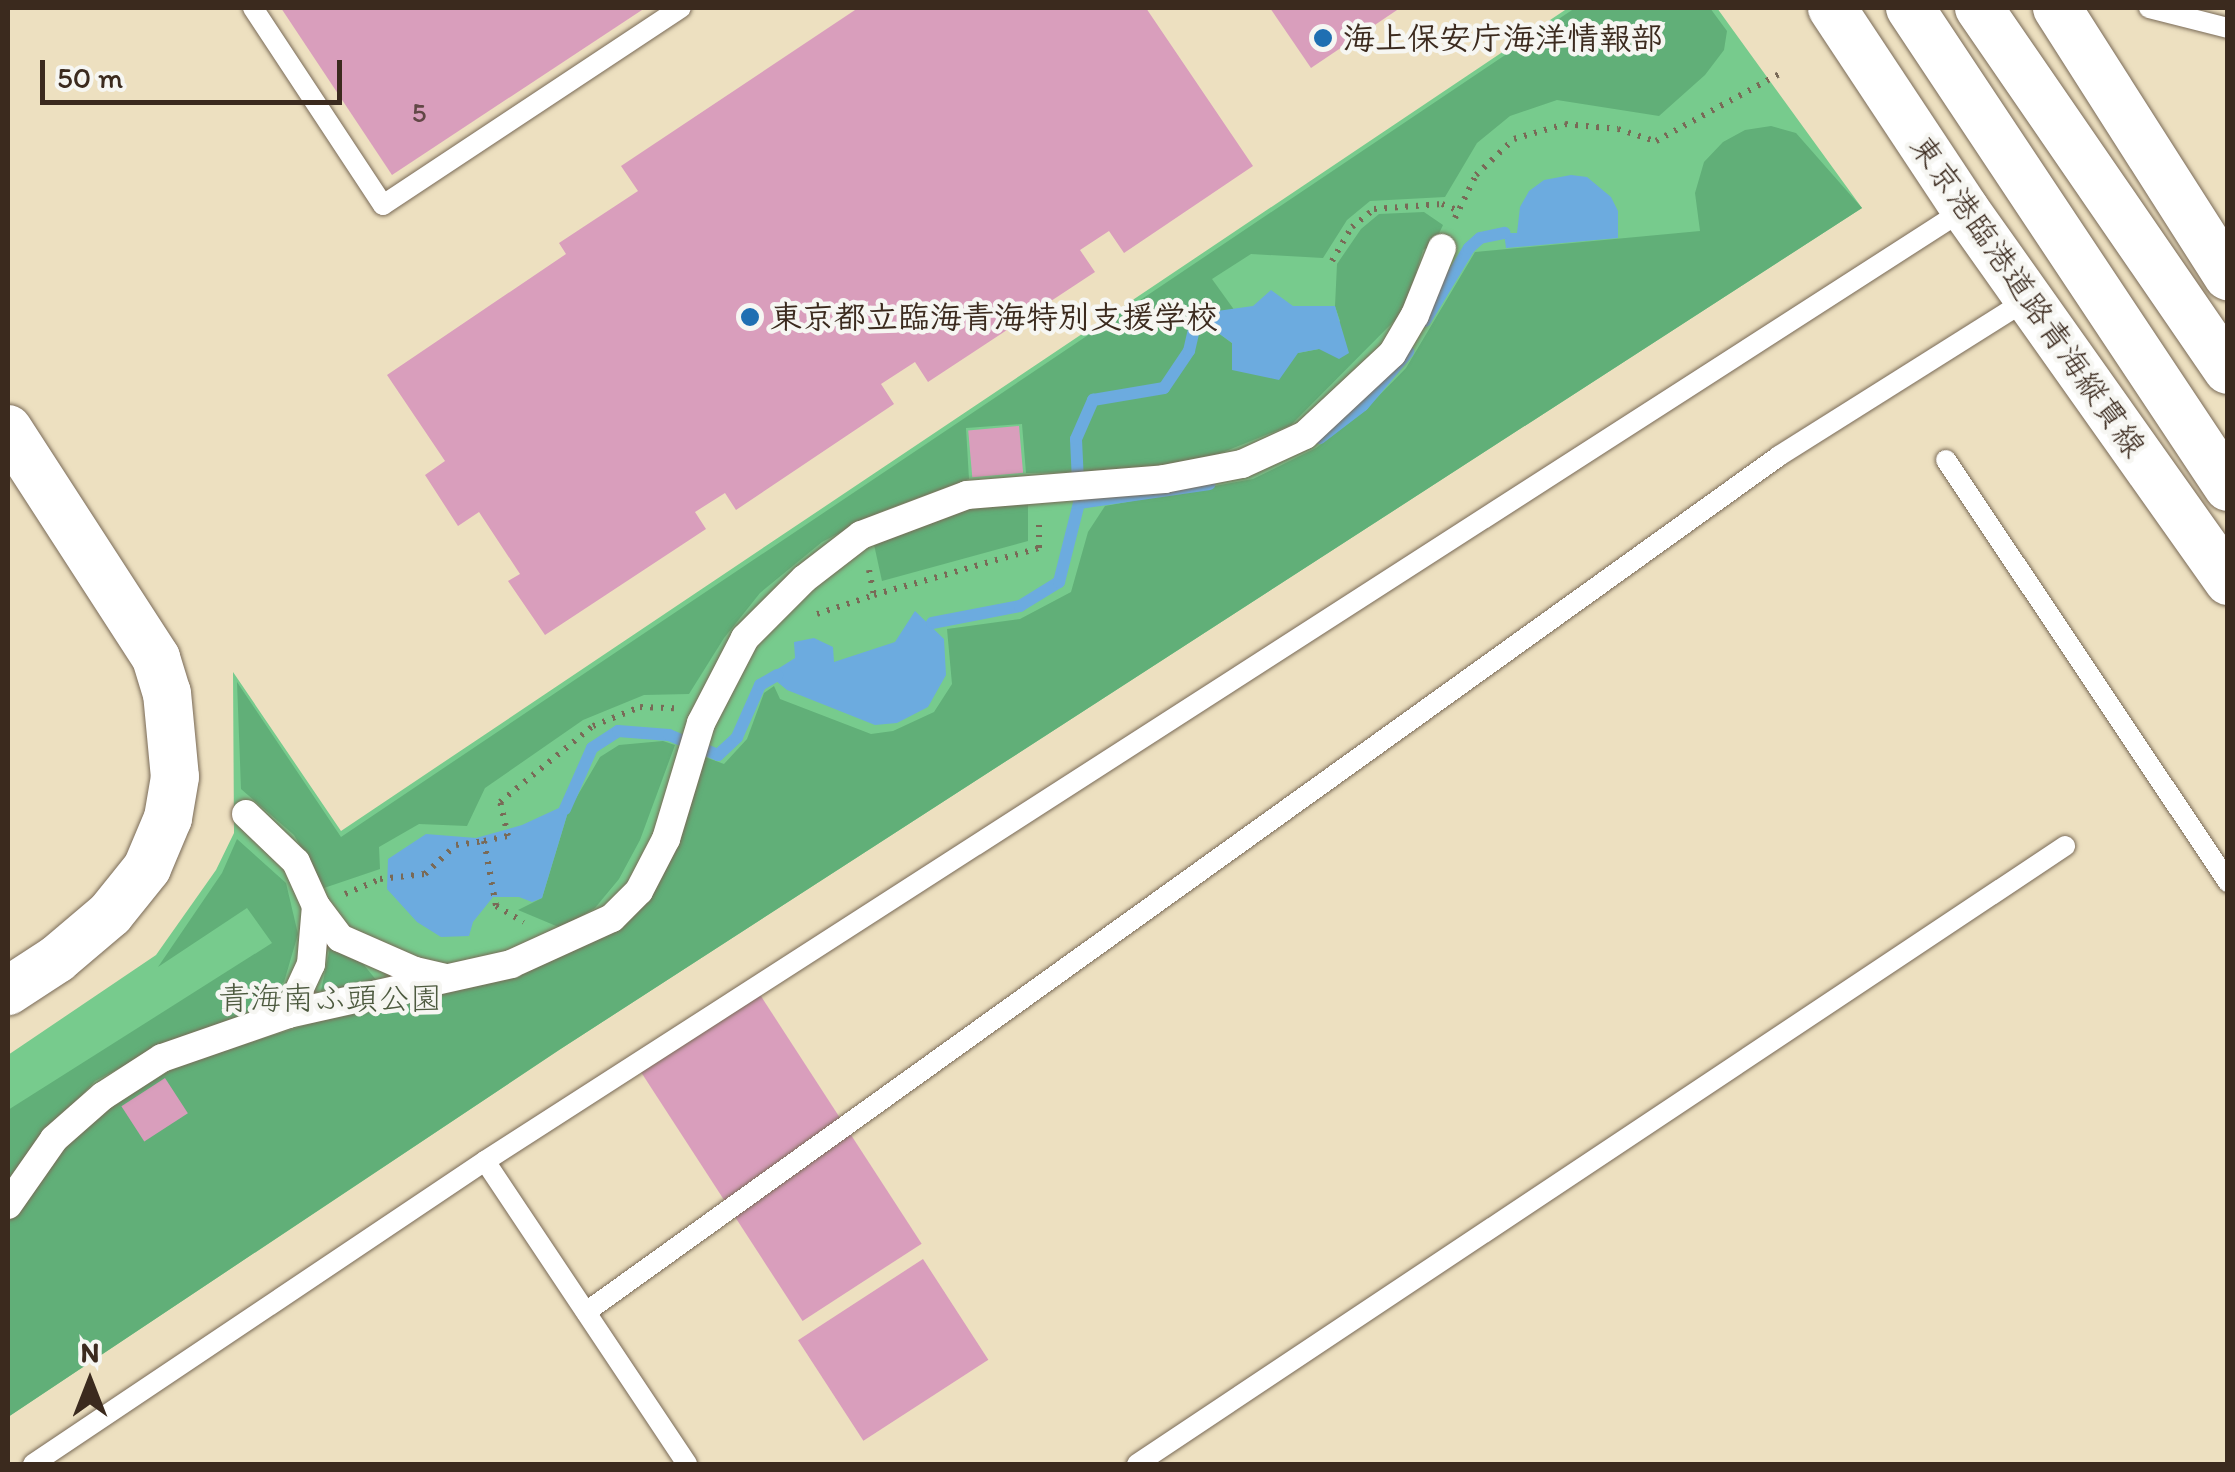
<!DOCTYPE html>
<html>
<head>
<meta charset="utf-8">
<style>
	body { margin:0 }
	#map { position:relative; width:2235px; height:1472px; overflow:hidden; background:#ede0c0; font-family:Itim,"Klee One",sans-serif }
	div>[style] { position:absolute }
	.green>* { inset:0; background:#77cb8d }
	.forest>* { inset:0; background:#61af78 }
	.water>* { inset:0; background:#6cabdf }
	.stream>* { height:12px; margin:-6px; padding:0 6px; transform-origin:6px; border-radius:6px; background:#6cabdf }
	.building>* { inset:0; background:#d99ebc; transform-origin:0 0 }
	.path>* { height:6px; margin-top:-3px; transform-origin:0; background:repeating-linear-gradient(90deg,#796a57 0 2.5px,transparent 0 10.5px) }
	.roads { filter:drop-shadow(0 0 2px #796a57) drop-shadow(0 0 2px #796a57) }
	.service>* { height:20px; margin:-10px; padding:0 10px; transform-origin:10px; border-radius:10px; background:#fff }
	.pedestrian>* { height:28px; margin:-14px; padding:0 14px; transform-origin:14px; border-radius:14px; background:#fff }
	.tertiary>* { height:48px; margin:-24px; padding:0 24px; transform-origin:24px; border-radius:24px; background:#fff }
	.dots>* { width:28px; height:28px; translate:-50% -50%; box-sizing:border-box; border:5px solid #f6f6f2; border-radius:50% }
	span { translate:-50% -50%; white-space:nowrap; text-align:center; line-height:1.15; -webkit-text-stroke:9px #f6f6f2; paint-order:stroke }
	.number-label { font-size:28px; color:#624746 }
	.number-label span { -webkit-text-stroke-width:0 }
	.poi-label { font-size:32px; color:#3b2a1e; font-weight:700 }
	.left { translate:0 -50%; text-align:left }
	.street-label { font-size:32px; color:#3b2a1e }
	.park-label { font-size:32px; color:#4d5a3f }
	.frame { position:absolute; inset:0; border:10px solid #3b2a1e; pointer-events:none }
	.north { position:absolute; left:40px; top:1332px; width:100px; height:100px; -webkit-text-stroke:8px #f6f6f2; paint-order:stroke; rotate:0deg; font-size:28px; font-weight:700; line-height:40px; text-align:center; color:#3b2a1e }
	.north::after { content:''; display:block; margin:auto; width:35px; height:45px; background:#3b2a1e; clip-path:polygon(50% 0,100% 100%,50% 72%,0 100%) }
	.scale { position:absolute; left:40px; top:60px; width:302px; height:45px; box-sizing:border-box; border:5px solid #3b2a1e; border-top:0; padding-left:12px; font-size:30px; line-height:35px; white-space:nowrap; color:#3b2a1e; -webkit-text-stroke:8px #f6f6f2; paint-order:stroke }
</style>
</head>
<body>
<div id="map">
	<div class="green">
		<i style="clip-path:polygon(1568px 8px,1717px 8px,1862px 208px,559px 1050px,8px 1417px,8px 1055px,156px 955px,216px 870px,234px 833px,233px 672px,341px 831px)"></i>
	</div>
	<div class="forest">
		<i style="clip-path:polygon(1575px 8px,1710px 8px,1727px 31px,1724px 50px,1705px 75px,1659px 116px,1557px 100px,1510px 116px,1477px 143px,1445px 197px,1370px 201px,1347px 220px,1323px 258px,1251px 254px,1212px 279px,1235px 311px,1217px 311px,1197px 326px,1210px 327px,1232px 343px,1298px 353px,1319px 349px,1340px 321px,1335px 306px,1337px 264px,1361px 229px,1379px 214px,1424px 212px,1443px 225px,1434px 244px,1423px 250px,1405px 310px,1291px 425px,1216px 455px,1149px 471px,1026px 473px,1022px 424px,966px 428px,969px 479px,880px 512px,822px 542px,760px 593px,724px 638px,689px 694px,644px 695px,583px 720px,485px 788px,467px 826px,419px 824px,379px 847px,380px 869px,324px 888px,294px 835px,241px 789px,237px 682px,341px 837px)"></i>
		<i style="clip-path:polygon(1771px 126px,1796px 133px,1862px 208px,559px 1050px,8px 1417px,8px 1223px,63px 1145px,113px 1105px,179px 1065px,620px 926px,697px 754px,724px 764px,747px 739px,764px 693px,774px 686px,780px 699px,871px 734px,893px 731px,934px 712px,952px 684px,947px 629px,1020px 619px,1071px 592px,1088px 532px,1105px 506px,1253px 479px,1316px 448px,1363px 412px,1406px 368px,1475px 252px,1700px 231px,1695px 193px,1704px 162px,1723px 142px,1745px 130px)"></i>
		<i style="clip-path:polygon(1028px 500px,1028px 541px,882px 581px,873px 540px,970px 505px)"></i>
		<i style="clip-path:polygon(663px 741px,675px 745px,640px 840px,619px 879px,595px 908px,561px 928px,518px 910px,542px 898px,568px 812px,600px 757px,619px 745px)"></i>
		<i style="clip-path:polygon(237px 839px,286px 883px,298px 934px,284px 982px,243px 1018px,173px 1040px,95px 1081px,47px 1133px,8px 1187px,8px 1110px,272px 943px,247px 908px,158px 967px,222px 873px)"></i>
		<i style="clip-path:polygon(330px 948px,359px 959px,377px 981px,321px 991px)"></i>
	</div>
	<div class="water">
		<i style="clip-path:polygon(1571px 175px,1587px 177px,1611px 197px,1618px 211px,1618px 238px,1506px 248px,1504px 233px,1517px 233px,1520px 207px,1529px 191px,1544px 180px)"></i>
		<i style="clip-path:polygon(1271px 290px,1293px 306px,1335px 306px,1349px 353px,1339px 359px,1319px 349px,1298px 353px,1279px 380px,1232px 370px,1232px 343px,1210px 327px,1195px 326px,1217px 311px,1253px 306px)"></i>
		<i style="clip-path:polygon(915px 611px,944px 639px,946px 675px,928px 707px,897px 723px,875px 725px,787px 690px,775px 680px,776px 670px,795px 658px,794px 642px,814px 638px,833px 647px,834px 662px,895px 642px)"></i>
		<i style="clip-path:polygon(561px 807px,568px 812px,542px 898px,532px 902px,519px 897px,493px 897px,473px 922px,469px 936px,441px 937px,417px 922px,387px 889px,388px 859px,426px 834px,476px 838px,522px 825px)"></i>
	</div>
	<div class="stream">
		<i style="left:1425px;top:321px;width:85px;rotate:-58.9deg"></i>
		<i style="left:1469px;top:248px;width:15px;rotate:-42deg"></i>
		<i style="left:1480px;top:238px;width:25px;rotate:-12deg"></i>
		<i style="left:1320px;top:438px;width:54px;rotate:-37.5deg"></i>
		<i style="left:1363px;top:405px;width:70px;rotate:-49.7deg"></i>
		<i style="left:1079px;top:503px;width:132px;rotate:-8.3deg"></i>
		<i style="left:932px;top:623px;width:90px;rotate:-10.9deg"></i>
		<i style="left:1020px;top:606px;width:46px;rotate:-31.6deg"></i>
		<i style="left:1059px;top:582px;width:81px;rotate:-75.8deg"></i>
		<i style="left:1079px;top:503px;width:64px;rotate:-92.7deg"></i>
		<i style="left:1076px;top:439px;width:43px;rotate:-66.4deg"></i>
		<i style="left:1093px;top:400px;width:72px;rotate:-9.6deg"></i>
		<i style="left:1164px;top:388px;width:45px;rotate:-56deg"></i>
		<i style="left:1189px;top:351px;width:26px;rotate:-77deg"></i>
		<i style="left:565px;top:809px;width:67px;rotate:-66.1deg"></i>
		<i style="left:592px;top:748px;width:31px;rotate:-33deg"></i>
		<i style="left:618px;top:731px;width:51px;rotate:4.5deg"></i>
		<i style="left:669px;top:735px;width:53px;rotate:22.2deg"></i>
		<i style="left:718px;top:755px;width:26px;rotate:-43deg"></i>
		<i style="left:737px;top:737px;width:57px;rotate:-66.1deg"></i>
		<i style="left:760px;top:685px;width:20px;rotate:-30deg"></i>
	</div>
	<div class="building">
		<i style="clip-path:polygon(281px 8px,645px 8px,392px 175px)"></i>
		<i style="clip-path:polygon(858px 8px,1146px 8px,1253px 166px,1124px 253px,1109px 231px,1080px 250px,1095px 272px,928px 382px,915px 362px,881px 384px,894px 404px,736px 510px,725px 493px,695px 512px,706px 529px,545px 635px,508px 581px,520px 574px,479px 512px,458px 526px,425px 475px,445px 461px,387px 375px,566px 254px,559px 243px,638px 191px,621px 166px)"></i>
		<i style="clip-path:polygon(1270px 8px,1400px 8px,1311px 68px)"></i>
		<i style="left:1019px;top:426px;width:47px;height:51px;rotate:85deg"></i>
		<i style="left:755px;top:987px;width:306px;height:142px;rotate:57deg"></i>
		<i style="left:165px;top:1078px;width:42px;height:52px;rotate:57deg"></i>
		<i style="left:923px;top:1259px;width:120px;height:149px;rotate:57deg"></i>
	</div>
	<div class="path">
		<i style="left:1455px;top:218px;width:48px;rotate:-64deg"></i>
		<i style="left:1476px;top:175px;width:52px;rotate:-43.5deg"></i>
		<i style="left:1514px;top:139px;width:53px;rotate:-16.4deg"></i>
		<i style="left:1565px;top:124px;width:53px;rotate:5.4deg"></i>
		<i style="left:1618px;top:129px;width:40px;rotate:18deg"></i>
		<i style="left:1656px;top:141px;width:142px;rotate:-28.5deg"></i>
		<i style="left:1332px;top:261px;width:39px;rotate:-60deg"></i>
		<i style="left:1352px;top:227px;width:28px;rotate:-39deg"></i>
		<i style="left:1374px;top:209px;width:68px;rotate:-4.2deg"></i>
		<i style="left:1442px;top:204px;width:18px;rotate:22deg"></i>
		<i style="left:869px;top:570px;width:25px;rotate:79deg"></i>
		<i style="left:874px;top:595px;width:172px;rotate:-15.9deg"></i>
		<i style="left:1039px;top:548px;width:25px;rotate:-90deg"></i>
		<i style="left:817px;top:614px;width:60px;rotate:-18.4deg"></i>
		<i style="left:484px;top:841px;width:25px;rotate:-12deg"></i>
		<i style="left:508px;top:836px;width:35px;rotate:-103deg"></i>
		<i style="left:500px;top:802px;width:120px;rotate:-39.3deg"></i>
		<i style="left:593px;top:726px;width:51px;rotate:-22deg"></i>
		<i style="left:640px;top:707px;width:34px;rotate:2deg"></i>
		<i style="left:345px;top:894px;width:38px;rotate:-23deg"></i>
		<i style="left:380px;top:879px;width:45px;rotate:-6.3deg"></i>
		<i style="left:425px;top:874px;width:42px;rotate:-43.1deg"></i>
		<i style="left:456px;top:845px;width:28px;rotate:-8deg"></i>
		<i style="left:484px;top:841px;width:66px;rotate:79.5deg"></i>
		<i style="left:496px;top:906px;width:32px;rotate:30deg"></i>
	</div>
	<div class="roads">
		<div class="service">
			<i style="left:253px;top:8px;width:236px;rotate:56.6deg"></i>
			<i style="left:383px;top:205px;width:357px;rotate:-33.5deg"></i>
			<i style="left:2149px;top:8px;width:81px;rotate:14.2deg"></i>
			<i style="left:1946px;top:460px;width:508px;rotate:56.25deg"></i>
			<i style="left:485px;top:1161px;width:364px;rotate:56.3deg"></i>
			<i style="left:586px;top:1312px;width:1468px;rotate:-35.66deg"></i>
			<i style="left:1779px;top:456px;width:294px;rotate:-32.2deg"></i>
			<i style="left:33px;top:1464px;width:544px;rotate:-33.84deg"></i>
			<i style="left:485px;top:1161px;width:1760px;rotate:-32.75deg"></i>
			<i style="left:1137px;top:1464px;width:1115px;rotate:-33.66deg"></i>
		</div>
		<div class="pedestrian">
			<i style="left:246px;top:814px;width:69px;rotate:43.8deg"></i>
			<i style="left:296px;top:862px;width:48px;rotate:65.6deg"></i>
			<i style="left:288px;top:1014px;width:55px;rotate:-65.3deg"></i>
			<i style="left:311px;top:964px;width:58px;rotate:-85.1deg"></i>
			<i style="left:316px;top:906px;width:40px;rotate:53deg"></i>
			<i style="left:340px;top:938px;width:82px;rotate:23.7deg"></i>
			<i style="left:415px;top:971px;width:31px;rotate:13deg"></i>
			<i style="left:8px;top:1205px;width:80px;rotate:-55.1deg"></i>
			<i style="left:54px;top:1139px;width:65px;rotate:-41.3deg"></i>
			<i style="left:103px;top:1096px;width:70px;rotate:-32.8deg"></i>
			<i style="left:162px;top:1058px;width:133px;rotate:-19.2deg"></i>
			<i style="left:288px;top:1014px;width:229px;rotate:-12.6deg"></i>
			<i style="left:511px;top:964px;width:111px;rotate:-24.5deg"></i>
			<i style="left:612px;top:918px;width:38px;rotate:-45deg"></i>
			<i style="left:639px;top:891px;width:59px;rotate:-62.6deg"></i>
			<i style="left:666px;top:839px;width:121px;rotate:-73.2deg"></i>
			<i style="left:701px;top:723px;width:96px;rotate:-62.6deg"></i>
			<i style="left:745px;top:638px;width:83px;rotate:-45deg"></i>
			<i style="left:804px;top:579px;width:72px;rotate:-37.7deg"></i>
			<i style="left:861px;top:535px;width:113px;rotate:-20.7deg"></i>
			<i style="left:967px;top:495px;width:198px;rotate:-4.6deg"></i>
			<i style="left:1164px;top:479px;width:79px;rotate:-10.9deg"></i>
			<i style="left:1242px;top:464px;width:69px;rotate:-24.7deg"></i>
			<i style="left:1305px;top:435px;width:119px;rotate:-43deg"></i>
			<i style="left:1392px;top:354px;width:45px;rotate:-59.5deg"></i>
			<i style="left:1415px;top:315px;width:72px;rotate:-68.1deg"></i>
		</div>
		<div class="tertiary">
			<i style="left:1832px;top:8px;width:241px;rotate:56.5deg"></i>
			<i style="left:1965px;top:209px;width:456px;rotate:54.7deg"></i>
			<i style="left:1910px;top:8px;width:575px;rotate:56.42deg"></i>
			<i style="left:1979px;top:8px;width:439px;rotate:55.5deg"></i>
			<i style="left:2057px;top:8px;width:318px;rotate:57.5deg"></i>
			<i style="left:8px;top:429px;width:273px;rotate:57.1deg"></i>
			<i style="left:156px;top:658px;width:37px;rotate:73deg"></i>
			<i style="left:167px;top:693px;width:84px;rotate:84.6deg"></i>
			<i style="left:175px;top:777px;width:42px;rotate:99.7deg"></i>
			<i style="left:168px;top:818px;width:54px;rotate:112.8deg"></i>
			<i style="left:147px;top:868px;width:59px;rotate:128.8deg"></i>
			<i style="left:110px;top:914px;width:70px;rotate:139.7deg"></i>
			<i style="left:57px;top:959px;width:59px;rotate:146.9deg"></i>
		</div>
	</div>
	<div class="dots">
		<i style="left:1323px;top:38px;background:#1f6fb2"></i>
		<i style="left:750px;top:317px;background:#1f6fb2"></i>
	</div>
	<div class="number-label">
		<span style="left:419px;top:112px">5</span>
	</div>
	<div class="poi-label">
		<span class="left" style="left:1343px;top:38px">海上保安庁海洋情報部</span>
		<span class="left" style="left:770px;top:317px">東京都立臨海青海特別支援学校</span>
	</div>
	<div class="street-label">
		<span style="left:2028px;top:296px;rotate:55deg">東京港臨港道路青海縦貫線</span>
	</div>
	<div class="park-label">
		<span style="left:330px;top:998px">青海南ふ頭公園</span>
	</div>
	<div class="frame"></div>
	<div class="north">N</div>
	<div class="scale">50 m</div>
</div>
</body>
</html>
